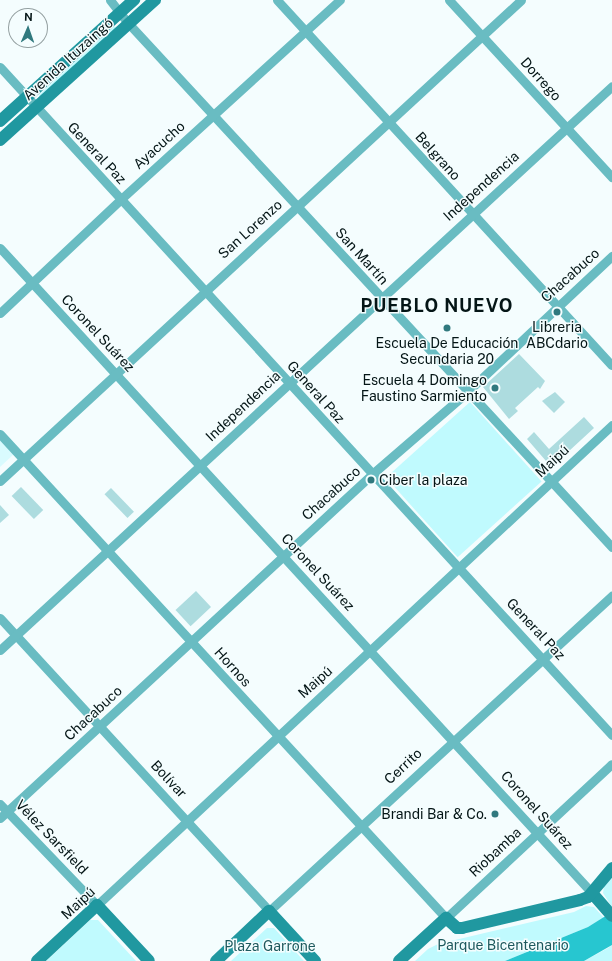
<!DOCTYPE html>
<html>
<head>
<meta charset="utf-8">
<style>
	body { margin:0 }
	#map { position:relative; width:612px; height:961px; overflow:hidden; background:#f4fdfe; font-family:"Public Sans",sans-serif }
	div>[style] { position:absolute }
	.built>* { inset:0; background:#d9fbfe }
	.green>* { inset:0; background:#c0fafe; transform-origin:0 0 }
	.water>* { inset:0; background:#27c6d0 }
	.building>* { inset:0; background:#addcdf; transform-origin:0 0 }
	.street>* { height:9px; margin:-4.5px; padding:0 4.5px; transform-origin:4.5px; border-radius:4.5px; background:#69bcc2 }
	.secondary>* { height:12px; margin:-6px; padding:0 6px; transform-origin:6px; border-radius:6px; background:#2098a0 }
	.dots>* { width:11px; height:11px; translate:-50% -50%; box-sizing:border-box; border:2px solid #f4fdfe; border-radius:50% }
	span { translate:-50% -50%; white-space:nowrap; text-align:center; line-height:1.15; -webkit-text-stroke:3px #f4fdfe; paint-order:stroke }
	.street-label { font-size:14px; color:#041516 }
	.poi-label { font-size:14px; color:#041516 }
	.right { translate:-100% -50%; text-align:right }
	.left { translate:0 -50%; text-align:left }
	.park-label { font-size:14px; color:#1d595d }
	.district-label { font-size:18px; color:#041516; font-weight:700; letter-spacing:1px }
	.north { position:absolute; left:8px; top:8px; width:40px; height:40px; box-sizing:border-box; background:#f4fdfe; border:1px solid #94a0a1; border-radius:50%; rotate:2deg; font-size:11px; font-weight:700; line-height:16px; text-align:center; color:#041516 }
	.north::after { content:''; display:block; margin:auto; width:14px; height:18px; background:#30797e; clip-path:polygon(50% 0,100% 100%,50% 72%,0 100%) }
</style>
</head>
<body>
<div id="map">
	<div class="built">
		<i style="clip-path:polygon(0 439px,14px 454px,0 467px)"></i>
	</div>
	<div class="green">
		<i style="clip-path:polygon(114px 26px,116px 28px,40px 97px,39px 95px)"></i>
		<i style="left:470px;top:402px;width:107px;height:113px;rotate:48deg"></i>
		<i style="clip-path:polygon(612px 875px,612px 907px,603px 893px,604px 886px)"></i>
		<i style="clip-path:polygon(586px 906px,594px 907px,604px 918px,588px 927px,505px 961px,415px 961px,428px 949px,438px 944px,574px 912px)"></i>
		<i style="clip-path:polygon(90px 920px,98px 920px,136px 961px,46px 961px)"></i>
		<i style="clip-path:polygon(267px 928px,274px 928px,304px 961px,231px 961px)"></i>
		<i style="clip-path:polygon(612px 945px,612px 961px,584px 961px,608px 948px)"></i>
	</div>
	<div class="water">
		<i style="clip-path:polygon(612px 912px,612px 945px,584px 961px,505px 961px,588px 927px)"></i>
	</div>
	<div class="building">
		<i style="clip-path:polygon(519px 354px,545px 381px,540px 389px,538px 387px,515px 408px,518px 411px,509px 419px,483px 387px)"></i>
		<i style="clip-path:polygon(555px 392px,565px 402px,554px 413px,542px 401px)"></i>
		<i style="clip-path:polygon(584px 417px,594px 428px,556px 463px,550px 457px,546px 461px,527px 439px,534px 432px,549px 449px)"></i>
		<i style="left:21px;top:487px;width:32px;height:13px;rotate:46deg"></i>
		<i style="left:111px;top:488px;width:33px;height:9px;rotate:46deg"></i>
		<i style="clip-path:polygon(0 505px,9px 515px,0 523px)"></i>
		<i style="left:196px;top:591px;width:22px;height:28px;rotate:47deg"></i>
	</div>
	<div class="street">
		<i style="left:110px;top:0;width:31px;rotate:52deg"></i>
		<i style="left:129px;top:24px;width:712px;rotate:47.28deg"></i>
		<i style="left:277px;top:0;width:495px;rotate:47.5deg"></i>
		<i style="left:449px;top:0;width:241px;rotate:47.4deg"></i>
		<i style="left:0;top:67px;width:906px;rotate:47.51deg"></i>
		<i style="left:0;top:248px;width:875px;rotate:47.45deg"></i>
		<i style="left:0;top:313px;width:166px;rotate:-43.3deg"></i>
		<i style="left:121px;top:199px;width:296px;rotate:-42.3deg"></i>
		<i style="left:0;top:434px;width:658px;rotate:47.34deg"></i>
		<i style="left:446px;top:918px;width:226px;rotate:-42.9deg"></i>
		<i style="left:0;top:481px;width:709px;rotate:-42.71deg"></i>
		<i style="left:0;top:618px;width:398px;rotate:47.4deg"></i>
		<i style="left:269px;top:911px;width:466px;rotate:-42.6deg"></i>
		<i style="left:0;top:650px;width:832px;rotate:-42.66deg"></i>
		<i style="left:0;top:804px;width:140px;rotate:46.2deg"></i>
		<i style="left:97px;top:905px;width:704px;rotate:-42.99deg"></i>
		<i style="left:0;top:818px;width:505px;rotate:-42.75deg"></i>
		<i style="left:371px;top:475px;width:127px;rotate:-40.8deg"></i>
		<i style="left:467px;top:392px;width:199px;rotate:-43.2deg"></i>
	</div>
	<div class="secondary">
		<i style="left:0;top:121px;width:181px;rotate:-42.1deg"></i>
		<i style="left:0;top:140px;width:209px;rotate:-42.1deg"></i>
		<i style="left:592px;top:893px;width:30px;rotate:49deg"></i>
		<i style="left:37px;top:961px;width:82px;rotate:-43deg"></i>
		<i style="left:97px;top:905px;width:76px;rotate:47.1deg"></i>
		<i style="left:216px;top:961px;width:73px;rotate:-43.3deg"></i>
		<i style="left:269px;top:911px;width:68px;rotate:47.4deg"></i>
		<i style="left:399px;top:961px;width:64px;rotate:-42.5deg"></i>
		<i style="left:446px;top:918px;width:15px;rotate:42deg"></i>
		<i style="left:457px;top:928px;width:5px"></i>
		<i style="left:462px;top:928px;width:121px;rotate:-13.3deg"></i>
		<i style="left:580px;top:900px;width:9px;rotate:-21deg"></i>
		<i style="left:588px;top:897px;width:38px;rotate:-50deg"></i>
	</div>
	<div class="dots">
		<i style="left:557px;top:312px;background:#30797e"></i>
		<i style="left:447px;top:328px;background:#30797e"></i>
		<i style="left:495px;top:388px;background:#30797e"></i>
		<i style="left:371px;top:480px;background:#30797e"></i>
		<i style="left:495px;top:814px;background:#30797e"></i>
	</div>
	<div class="street-label">
		<span style="left:68px;top:59px;rotate:-42deg">Avenida Ituzaingó</span>
		<span style="left:541px;top:79px;rotate:48deg">Dorrego</span>
		<span style="left:159px;top:145px;rotate:-42deg">Ayacucho</span>
		<span style="left:97px;top:153px;rotate:47deg">General Paz</span>
		<span style="left:438px;top:156px;rotate:48deg">Belgrano</span>
		<span style="left:481px;top:186px;rotate:-42deg">Independencia</span>
		<span style="left:250px;top:229px;rotate:-42deg">San Lorenzo</span>
		<span style="left:362px;top:256px;rotate:48deg">San Martín</span>
		<span style="left:570px;top:275px;rotate:-42deg">Chacabuco</span>
		<span style="left:98px;top:333px;rotate:47deg">Coronel Suárez</span>
		<span style="left:316px;top:392px;rotate:48deg">General Paz</span>
		<span style="left:243px;top:406px;rotate:-43deg">Independencia</span>
		<span style="left:552px;top:461px;rotate:-43deg">Maipú</span>
		<span style="left:331px;top:493px;rotate:-42deg">Chacabuco</span>
		<span style="left:318px;top:572px;rotate:47deg">Coronel Suárez</span>
		<span style="left:536px;top:629px;rotate:47deg">General Paz</span>
		<span style="left:233px;top:667px;rotate:48deg">Hornos</span>
		<span style="left:315px;top:682px;rotate:-42deg">Maipú</span>
		<span style="left:93px;top:713px;rotate:-43deg">Chacabuco</span>
		<span style="left:403px;top:766px;rotate:-43deg">Cerrito</span>
		<span style="left:169px;top:779px;rotate:47deg">Bolívar</span>
		<span style="left:537px;top:810px;rotate:48deg">Coronel Suárez</span>
		<span style="left:52px;top:837px;rotate:46deg">Vélez Sarsfield</span>
		<span style="left:495px;top:852px;rotate:-43deg">Riobamba</span>
		<span style="left:78px;top:903px;rotate:-43deg">Maipú</span>
	</div>
	<div class="poi-label">
		<span style="left:557px;top:335px">Libreria<br>ABCdario</span>
		<span style="left:447px;top:351px">Escuela De Educación<br>Secundaria 20</span>
		<span class="right" style="left:487px;top:388px">Escuela 4 Domingo<br>Faustino Sarmiento</span>
		<span class="left" style="left:379px;top:480px">Ciber la plaza</span>
		<span class="right" style="left:487px;top:814px">Brandi Bar &amp; Co.</span>
	</div>
	<div class="park-label">
		<span style="left:503px;top:945px">Parque Bicentenario</span>
		<span style="left:270px;top:946px">Plaza Garrone</span>
	</div>
	<div class="district-label">
		<span style="left:437px;top:306px">PUEBLO NUEVO</span>
	</div>
	<div class="north">N</div>
</div>
</body>
</html>
